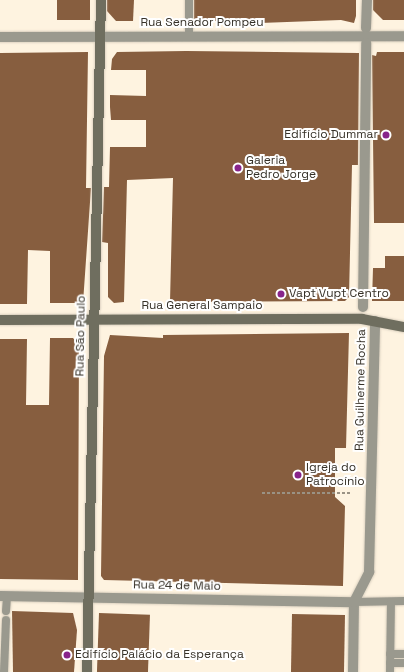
<!DOCTYPE html>
<html>
<head>
<meta charset="utf-8">
<style>
	body { margin:0 }
	#map { position:relative; width:404px; height:672px; overflow:hidden; background:#fef3e0; font-family:"Space Grotesk",sans-serif }
	div>[style] { position:absolute }
	.building>* { inset:0; background:#875e3f; transform-origin:0 0 }
	.path>* { height:2.5px; margin-top:-1.25px; transform-origin:0; background:repeating-linear-gradient(90deg,#9a9284 0 3px,transparent 0 5px) }
	.roads { filter:drop-shadow(0 0 1px #dad0bf) drop-shadow(0 0 1px #dad0bf) }
	.lane>* { height:8px; margin:-4px; padding:0 4px; transform-origin:4px; border-radius:4px; background:#9a998e }
	.street>* { height:10px; margin:-5px; padding:0 5px; transform-origin:5px; border-radius:5px; background:#9a998e }
	.secondary>* { height:10px; margin:-5px; padding:0 5px; transform-origin:5px; border-radius:5px; background:#6f6e5f }
	.dots>* { width:11px; height:11px; translate:-50% -50%; box-sizing:border-box; border:2px solid #fff; border-radius:50% }
	span { translate:-50% -50%; white-space:nowrap; text-align:center; line-height:1.15; -webkit-text-stroke:4px #fff; paint-order:stroke }
	.street-label { font-size:12px; color:#363128 }
	.poi-label { font-size:12px; color:#363128 }
	.right { translate:-100% -50%; text-align:right }
	.left { translate:0 -50%; text-align:left }
</style>
</head>
<body>
<div id="map">
	<div class="building">
		<i style="left:57px;top:0;width:33px;height:20px"></i>
		<i style="clip-path:polygon(107px 0,134px 0,133px 21px,116px 21px,107px 11px)"></i>
		<i style="clip-path:polygon(194px 0,356px 0,356px 16px,354px 23px,341px 20px,260px 23px,194px 20px)"></i>
		<i style="clip-path:polygon(373px 0,404px 0,404px 20px,383px 20px,373px 10px)"></i>
		<i style="clip-path:polygon(186px 51px,359px 53px,358px 165px,352px 165px,349px 297px,345px 301px,170px 302px,173px 178px,127px 180px,124px 302px,114px 303px,108px 297px,108px 243px,102px 242px,104px 187px,109px 187px,110px 147px,146px 147px,146px 120px,111px 120px,110px 107px,110px 95px,146px 96px,146px 70px,111px 70px,112px 59px,117px 52px)"></i>
		<i style="clip-path:polygon(88px 52px,86px 188px,91px 188px,83px 303px,50px 303px,50px 251px,28px 250px,27px 304px,0 304px,0 53px)"></i>
		<i style="clip-path:polygon(377px 52px,404px 52px,404px 223px,374px 223px,372px 55px,376px 56px)"></i>
		<i style="clip-path:polygon(385px 256px,404px 256px,404px 301px,372px 301px,373px 268px,385px 268px)"></i>
		<i style="clip-path:polygon(349px 333px,346px 448px,335px 448px,335px 497px,345px 506px,343px 586px,104px 580px,101px 576px,104px 356px,110px 335px,163px 338px,163px 335px)"></i>
		<i style="clip-path:polygon(50px 338px,73px 338px,79px 345px,78px 580px,0 579px,0 339px,27px 339px,26px 405px,49px 405px)"></i>
		<i style="clip-path:polygon(12px 611px,73px 613px,77px 630px,74px 672px,13px 672px)"></i>
		<i style="left:99px;top:613px;width:51px;height:59px;rotate:2deg"></i>
		<i style="left:292px;top:614px;width:53px;height:58px;rotate:1deg"></i>
	</div>
	<div class="path">
		<i style="left:262px;top:493px;width:89px"></i>
	</div>
	<div class="roads">
		<div class="lane">
			<i style="left:189px;top:36px;width:36px;rotate:-90deg"></i>
			<i style="left:354px;top:602px;width:50px;rotate:-1.1deg"></i>
			<i style="left:6px;top:611px;width:15px;rotate:-86deg"></i>
			<i style="left:390px;top:654px;width:14px"></i>
			<i style="left:390px;top:663px;width:14px"></i>
			<i style="left:4px;top:672px;width:52px;rotate:-87.8deg"></i>
			<i style="left:390px;top:672px;width:70px;rotate:-89.2deg"></i>
		</div>
		<div class="street">
			<i style="left:366px;top:28px;width:28px;rotate:-88deg"></i>
			<i style="left:0;top:37px;width:404px;rotate:-0.1deg"></i>
			<i style="left:363px;top:307px;width:264px;rotate:-89.3deg"></i>
			<i style="left:0;top:596px;width:354px;rotate:1deg"></i>
			<i style="left:353px;top:672px;width:70px;rotate:-89.2deg"></i>
			<i style="left:354px;top:602px;width:34px;rotate:-63deg"></i>
			<i style="left:369px;top:572px;width:251px;rotate:-88.6deg"></i>
		</div>
		<div class="secondary">
			<i style="left:0;top:320px;width:362px;rotate:-0.2deg"></i>
			<i style="left:362px;top:319px;width:43px;rotate:10.8deg"></i>
			<i style="left:87px;top:672px;width:672px;rotate:-88.81deg"></i>
		</div>
	</div>
	<div class="dots">
		<i style="left:386px;top:135px;background:#88248b"></i>
		<i style="left:238px;top:168px;background:#88248b"></i>
		<i style="left:281px;top:294px;background:#88248b"></i>
		<i style="left:298px;top:475px;background:#88248b"></i>
		<i style="left:67px;top:655px;background:#88248b"></i>
	</div>
	<div class="street-label">
		<span style="left:202px;top:23px">Rua Senador Pompeu</span>
		<span style="left:202px;top:306px">Rua General Sampaio</span>
		<span style="left:81px;top:336px;rotate:-89deg">Rua São Paulo</span>
		<span style="left:361px;top:390px;rotate:-89deg">Rua Guilherme Rocha</span>
		<span style="left:177px;top:586px;rotate:1deg">Rua 24 de Maio</span>
	</div>
	<div class="poi-label">
		<span class="right" style="left:378px;top:135px">Edifício Dummar</span>
		<span class="left" style="left:246px;top:168px">Galeria<br>Pedro Jorge</span>
		<span class="left" style="left:289px;top:294px">Vapt Vupt Centro</span>
		<span class="left" style="left:306px;top:475px">Igreja do<br>Patrocínio</span>
		<span class="left" style="left:75px;top:655px">Edifício Palácio da Esperança</span>
	</div>
</div>
</body>
</html>
